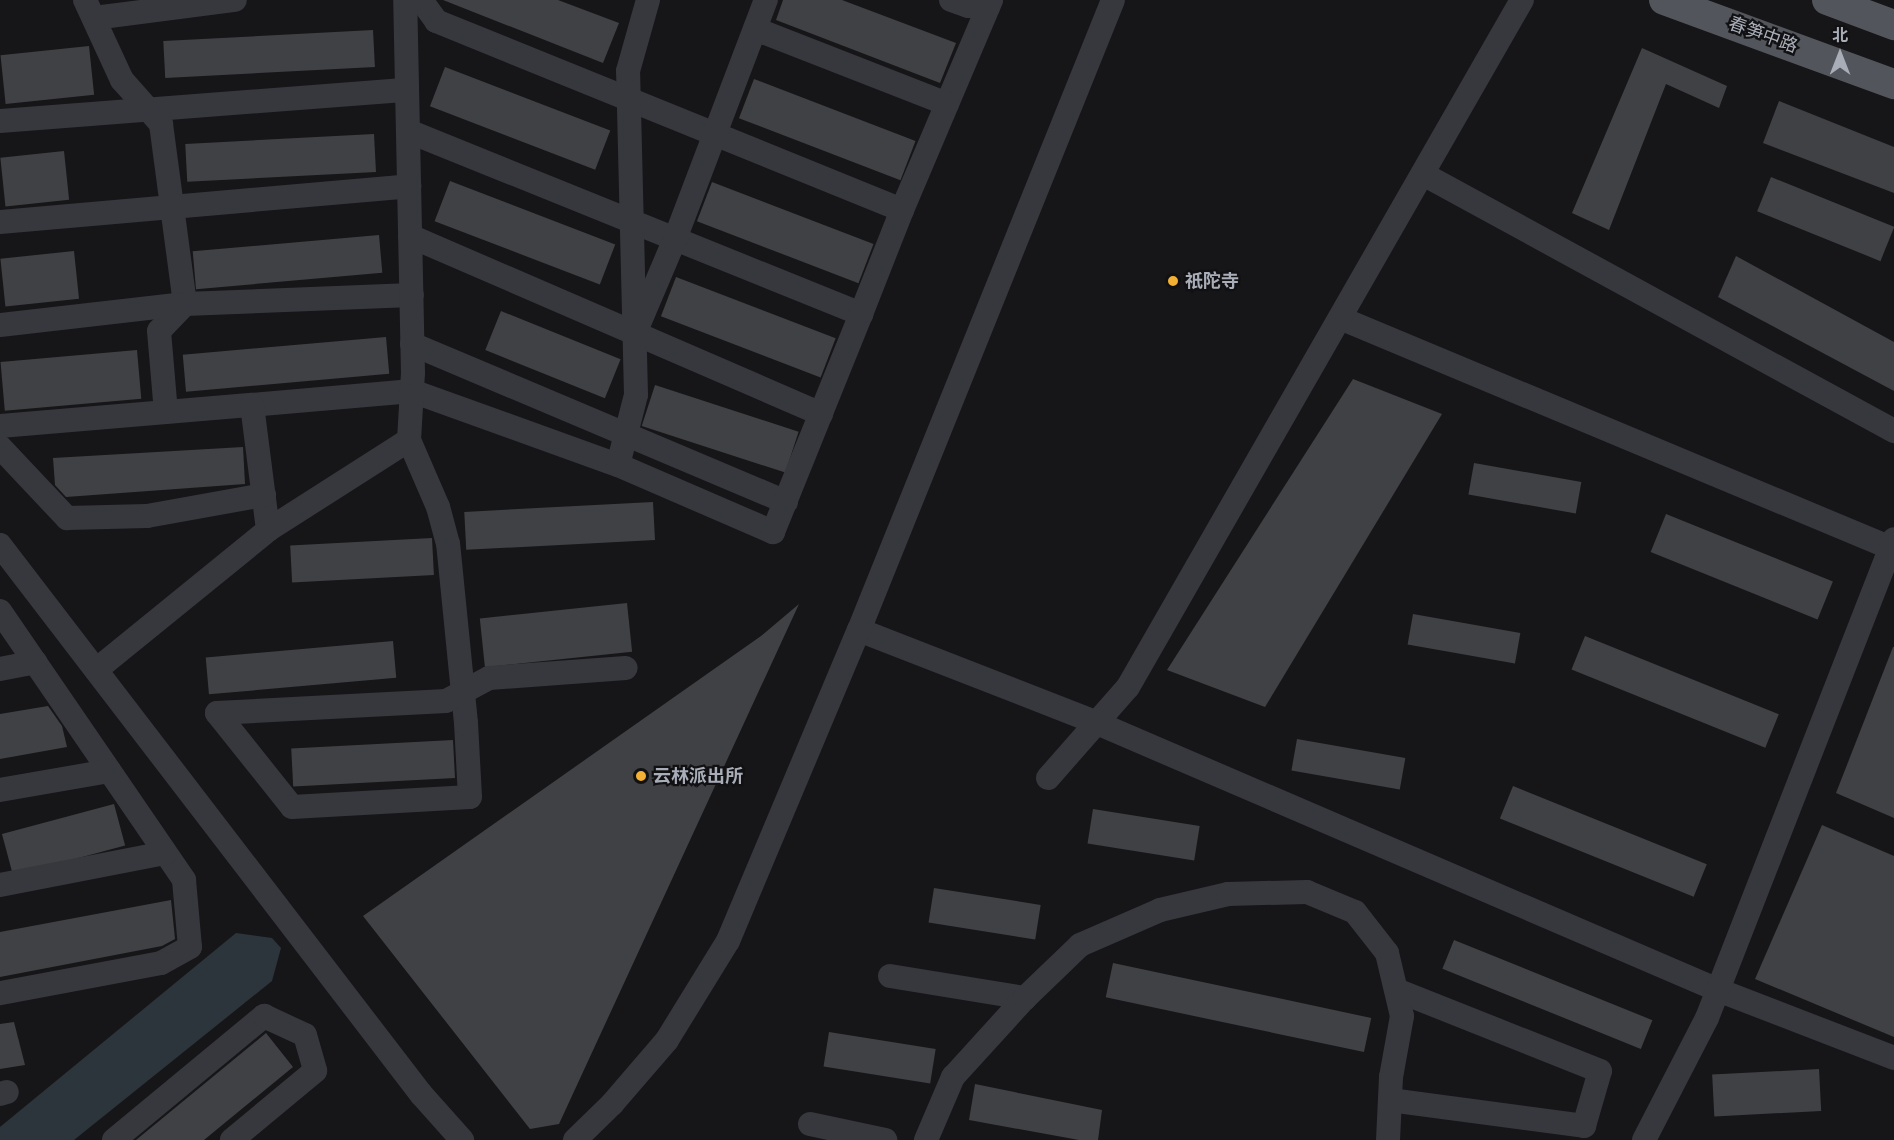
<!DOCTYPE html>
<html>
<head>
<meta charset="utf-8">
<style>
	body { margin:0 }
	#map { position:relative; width:1894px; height:1140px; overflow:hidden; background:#161618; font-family:Raleway,"Noto Sans SC",sans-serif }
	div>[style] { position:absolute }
	.water>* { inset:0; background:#2c353c }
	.building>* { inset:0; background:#404145; transform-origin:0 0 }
	.minor>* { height:24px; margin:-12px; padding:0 12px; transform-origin:12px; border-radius:12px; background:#37383d }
	.major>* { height:30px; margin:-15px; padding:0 15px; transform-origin:15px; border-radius:15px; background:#53555c }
	.dots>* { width:16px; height:16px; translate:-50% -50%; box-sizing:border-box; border:3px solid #111113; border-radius:50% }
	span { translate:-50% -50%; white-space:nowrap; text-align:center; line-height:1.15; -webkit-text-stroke:4.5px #111113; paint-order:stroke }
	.street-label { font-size:18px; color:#a8adb8 }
	.poi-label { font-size:18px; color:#a8adb8; font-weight:700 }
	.left { translate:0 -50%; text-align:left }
	.north { position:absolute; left:1810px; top:24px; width:60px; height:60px; -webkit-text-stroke:4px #111113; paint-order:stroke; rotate:0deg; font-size:16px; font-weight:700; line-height:24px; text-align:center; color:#a8adb8 }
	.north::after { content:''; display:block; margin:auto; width:21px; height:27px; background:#a8adb8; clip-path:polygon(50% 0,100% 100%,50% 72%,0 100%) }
</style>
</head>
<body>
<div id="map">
	<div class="water">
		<i style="clip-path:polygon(236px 933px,272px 938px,281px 948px,272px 981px,74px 1140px,0 1140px,0 1127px)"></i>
	</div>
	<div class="building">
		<i style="clip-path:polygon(443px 0,558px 0,619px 23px,603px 63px)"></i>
		<i style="clip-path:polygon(783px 0,842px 0,956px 43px,940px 83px,776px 20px)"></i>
		<i style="left:373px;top:30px;width:37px;height:210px;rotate:87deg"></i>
		<i style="left:89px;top:46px;width:49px;height:89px;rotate:84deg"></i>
		<i style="clip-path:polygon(1642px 48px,1727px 86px,1719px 108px,1666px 84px,1609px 230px,1572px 213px)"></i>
		<i style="left:445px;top:67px;width:177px;height:42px;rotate:21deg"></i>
		<i style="left:754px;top:79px;width:173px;height:42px;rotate:21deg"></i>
		<i style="clip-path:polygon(1779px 101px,1894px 147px,1894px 193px,1763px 143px)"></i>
		<i style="left:374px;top:134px;width:38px;height:189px;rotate:87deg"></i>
		<i style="left:64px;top:151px;width:49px;height:64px;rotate:84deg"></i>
		<i style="left:1771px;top:177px;width:133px;height:37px;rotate:22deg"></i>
		<i style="left:450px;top:181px;width:177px;height:43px;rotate:21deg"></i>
		<i style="left:712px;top:182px;width:173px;height:42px;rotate:21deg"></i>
		<i style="left:379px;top:235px;width:38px;height:187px;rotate:85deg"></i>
		<i style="left:74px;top:251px;width:48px;height:74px;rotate:84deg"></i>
		<i style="clip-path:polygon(1736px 256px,1894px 342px,1894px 391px,1718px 297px)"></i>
		<i style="left:676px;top:277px;width:171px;height:42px;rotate:21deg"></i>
		<i style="left:501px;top:311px;width:129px;height:42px;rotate:22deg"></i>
		<i style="left:386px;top:337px;width:37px;height:204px;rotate:85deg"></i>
		<i style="left:137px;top:350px;width:49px;height:137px;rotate:85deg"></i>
		<i style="clip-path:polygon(1353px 379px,1442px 414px,1265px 707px,1167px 670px)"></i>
		<i style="left:655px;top:385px;width:151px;height:43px;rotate:18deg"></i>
		<i style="clip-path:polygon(243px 447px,245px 484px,66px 497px,55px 485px,53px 458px)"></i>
		<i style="left:1474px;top:463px;width:109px;height:32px;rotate:10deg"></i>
		<i style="left:653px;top:502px;width:38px;height:189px;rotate:87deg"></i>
		<i style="left:1666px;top:514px;width:180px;height:41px;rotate:22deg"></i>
		<i style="left:432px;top:538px;width:37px;height:142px;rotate:87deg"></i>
		<i style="left:627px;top:603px;width:49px;height:148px;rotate:84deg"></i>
		<i style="clip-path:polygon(799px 604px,559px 1124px,530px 1129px,363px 916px,761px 636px)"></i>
		<i style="left:1413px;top:614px;width:109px;height:31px;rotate:10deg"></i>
		<i style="left:1585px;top:636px;width:209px;height:36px;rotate:22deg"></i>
		<i style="left:393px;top:641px;width:37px;height:188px;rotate:85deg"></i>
		<i style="clip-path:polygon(1893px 647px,1894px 647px,1894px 818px,1836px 793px)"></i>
		<i style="clip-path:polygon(48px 706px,62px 726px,67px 747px,0 759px,0 714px)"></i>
		<i style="left:1297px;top:739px;width:110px;height:32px;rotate:10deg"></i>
		<i style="left:453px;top:740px;width:38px;height:162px;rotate:87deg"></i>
		<i style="left:1513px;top:786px;width:209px;height:35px;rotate:22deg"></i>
		<i style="left:114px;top:804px;width:43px;height:116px;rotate:75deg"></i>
		<i style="left:1093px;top:809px;width:108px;height:35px;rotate:9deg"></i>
		<i style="clip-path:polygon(1822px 825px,1894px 856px,1894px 1037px,1755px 979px)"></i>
		<i style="left:934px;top:888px;width:108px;height:35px;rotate:9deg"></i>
		<i style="clip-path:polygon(171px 900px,175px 939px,162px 946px,0 977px,0 932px)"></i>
		<i style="left:1454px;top:940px;width:214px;height:31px;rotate:22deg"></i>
		<i style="left:1113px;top:963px;width:264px;height:35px;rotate:12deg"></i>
		<i style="clip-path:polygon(14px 1022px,25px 1065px,0 1069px,0 1024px)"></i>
		<i style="left:829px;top:1032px;width:108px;height:35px;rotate:9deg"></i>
		<i style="clip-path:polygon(266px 1033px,293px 1067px,204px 1140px,136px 1140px)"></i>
		<i style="left:1819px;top:1069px;width:42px;height:107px;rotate:87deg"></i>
		<i style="clip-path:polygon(975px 1084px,1102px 1110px,1098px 1140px,1079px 1140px,969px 1120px)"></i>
	</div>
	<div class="minor">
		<i style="left:85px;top:0;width:88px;rotate:65.2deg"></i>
		<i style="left:122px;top:80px;width:59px;rotate:48.4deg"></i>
		<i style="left:161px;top:124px;width:182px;rotate:82.4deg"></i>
		<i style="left:185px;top:304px;width:37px;rotate:134deg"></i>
		<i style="left:159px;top:331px;width:81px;rotate:85.1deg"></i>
		<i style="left:421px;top:0;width:26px;rotate:54deg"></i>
		<i style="left:436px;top:21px;width:503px;rotate:22.08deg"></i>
		<i style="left:902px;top:210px;width:228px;rotate:-67deg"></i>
		<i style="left:951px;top:0;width:18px;rotate:19deg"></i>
		<i style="left:968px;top:6px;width:20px;rotate:3deg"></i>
		<i style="left:94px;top:18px;width:142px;rotate:-7.3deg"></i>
		<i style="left:755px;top:29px;width:206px;rotate:21.3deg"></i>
		<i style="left:0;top:121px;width:408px;rotate:-4.4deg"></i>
		<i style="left:408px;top:131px;width:489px;rotate:22deg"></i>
		<i style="left:861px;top:314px;width:112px;rotate:-68.5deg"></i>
		<i style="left:1423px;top:174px;width:537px;rotate:28.62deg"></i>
		<i style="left:0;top:222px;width:411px;rotate:-5deg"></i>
		<i style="left:410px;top:236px;width:448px;rotate:23.4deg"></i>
		<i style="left:1340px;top:318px;width:597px;rotate:22.66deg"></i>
		<i style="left:0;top:325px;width:186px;rotate:-6.5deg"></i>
		<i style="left:185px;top:304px;width:227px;rotate:-2.3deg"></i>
		<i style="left:638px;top:326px;width:95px;rotate:-67deg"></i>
		<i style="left:675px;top:239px;width:256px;rotate:-69.2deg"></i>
		<i style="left:412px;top:344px;width:406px;rotate:22.9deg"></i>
		<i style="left:252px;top:405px;width:161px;rotate:-5deg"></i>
		<i style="left:412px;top:391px;width:219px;rotate:19.8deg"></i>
		<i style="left:618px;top:465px;width:169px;rotate:23.4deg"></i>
		<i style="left:773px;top:532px;width:235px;rotate:-68deg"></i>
		<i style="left:0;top:426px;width:253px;rotate:-4.8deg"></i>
		<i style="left:252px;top:405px;width:126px;rotate:82.7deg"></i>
		<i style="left:0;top:447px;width:98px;rotate:46.7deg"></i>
		<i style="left:67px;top:518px;width:80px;rotate:-1.4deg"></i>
		<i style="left:147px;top:516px;width:119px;rotate:-10.2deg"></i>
		<i style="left:618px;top:465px;width:72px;rotate:-75.6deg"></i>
		<i style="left:636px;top:395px;width:324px;rotate:-91.4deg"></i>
		<i style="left:628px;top:71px;width:74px;rotate:-74.3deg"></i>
		<i style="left:0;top:545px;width:692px;rotate:52.52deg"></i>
		<i style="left:421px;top:1094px;width:62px;rotate:48.3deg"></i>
		<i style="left:0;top:611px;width:326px;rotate:55.6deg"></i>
		<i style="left:184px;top:880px;width:67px;rotate:84.9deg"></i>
		<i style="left:190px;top:947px;width:33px;rotate:151deg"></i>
		<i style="left:161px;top:963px;width:164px;rotate:169.4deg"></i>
		<i style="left:859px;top:630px;width:256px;rotate:21.3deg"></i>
		<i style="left:1097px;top:723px;width:676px;rotate:23.27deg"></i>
		<i style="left:1718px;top:990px;width:189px;rotate:21.1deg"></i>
		<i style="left:0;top:669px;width:36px;rotate:-11deg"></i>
		<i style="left:96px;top:670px;width:222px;rotate:-39.1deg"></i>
		<i style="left:268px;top:530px;width:167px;rotate:-32.6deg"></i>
		<i style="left:409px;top:440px;width:67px;rotate:-86.6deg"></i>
		<i style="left:413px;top:373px;width:373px;rotate:-91.2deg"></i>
		<i style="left:217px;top:713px;width:120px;rotate:51.4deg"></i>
		<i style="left:292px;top:807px;width:178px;rotate:-3.2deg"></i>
		<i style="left:470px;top:797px;width:74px;rotate:-93.1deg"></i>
		<i style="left:466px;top:723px;width:180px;rotate:-95.7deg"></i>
		<i style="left:448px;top:544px;width:38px;rotate:-105deg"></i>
		<i style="left:438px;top:507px;width:73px;rotate:-113.4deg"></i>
		<i style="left:217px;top:713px;width:229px;rotate:-3deg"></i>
		<i style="left:446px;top:701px;width:49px;rotate:-28.1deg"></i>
		<i style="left:489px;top:678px;width:137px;rotate:-4.2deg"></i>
		<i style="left:1048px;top:778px;width:121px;rotate:-48.7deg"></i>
		<i style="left:1128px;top:687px;width:792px;rotate:-60.17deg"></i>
		<i style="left:0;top:790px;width:111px;rotate:-9.9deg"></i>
		<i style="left:0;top:885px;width:168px;rotate:-11deg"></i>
		<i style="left:890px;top:976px;width:137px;rotate:9.3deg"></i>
		<i style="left:0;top:1094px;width:7px;rotate:-16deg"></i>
		<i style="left:1390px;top:1100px;width:196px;rotate:7.6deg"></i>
		<i style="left:1584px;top:1126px;width:57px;rotate:-73.8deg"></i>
		<i style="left:1600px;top:1071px;width:219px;rotate:-158.3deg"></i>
		<i style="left:810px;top:1124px;width:77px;rotate:12deg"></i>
		<i style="left:114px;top:1140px;width:195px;rotate:-39.6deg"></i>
		<i style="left:264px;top:1016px;width:45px;rotate:24.9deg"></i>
		<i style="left:305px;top:1035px;width:37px;rotate:74deg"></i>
		<i style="left:315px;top:1071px;width:108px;rotate:140.3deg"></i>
		<i style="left:575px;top:1140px;width:52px;rotate:-44.2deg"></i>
		<i style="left:612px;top:1104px;width:84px;rotate:-49.3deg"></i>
		<i style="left:667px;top:1040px;width:116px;rotate:-58.4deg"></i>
		<i style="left:728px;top:941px;width:337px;rotate:-67.2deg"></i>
		<i style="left:859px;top:630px;width:679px;rotate:-68.04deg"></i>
		<i style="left:926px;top:1140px;width:69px;rotate:-66.8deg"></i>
		<i style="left:953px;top:1077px;width:107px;rotate:-47.7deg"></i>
		<i style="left:1025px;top:998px;width:76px;rotate:-43.9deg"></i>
		<i style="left:1080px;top:945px;width:87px;rotate:-23.6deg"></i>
		<i style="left:1160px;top:910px;width:70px;rotate:-13.2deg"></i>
		<i style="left:1228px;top:894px;width:79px;rotate:-1.5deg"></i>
		<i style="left:1307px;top:892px;width:52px;rotate:22.6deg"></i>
		<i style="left:1355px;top:912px;width:52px;rotate:52deg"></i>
		<i style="left:1387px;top:953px;width:65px;rotate:76.6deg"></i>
		<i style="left:1402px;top:1016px;width:62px;rotate:100.2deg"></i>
		<i style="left:1391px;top:1077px;width:63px;rotate:92.7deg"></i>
		<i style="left:1644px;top:1140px;width:137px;rotate:-62.7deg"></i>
		<i style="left:1707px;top:1018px;width:514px;rotate:-68.67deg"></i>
	</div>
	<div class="major">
		<i style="left:1664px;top:0;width:245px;rotate:20.1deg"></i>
		<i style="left:1827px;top:0;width:72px;rotate:20.5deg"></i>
	</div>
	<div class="dots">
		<i style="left:1173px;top:281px;background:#f2b134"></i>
		<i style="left:641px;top:776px;background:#f2b134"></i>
	</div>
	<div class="street-label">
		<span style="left:1763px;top:35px;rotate:20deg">春笋中路</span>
	</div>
	<div class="poi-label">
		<span class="left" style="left:1185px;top:281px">祇陀寺</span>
		<span class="left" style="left:653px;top:776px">云林派出所</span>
	</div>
	<div class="north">北</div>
</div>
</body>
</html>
